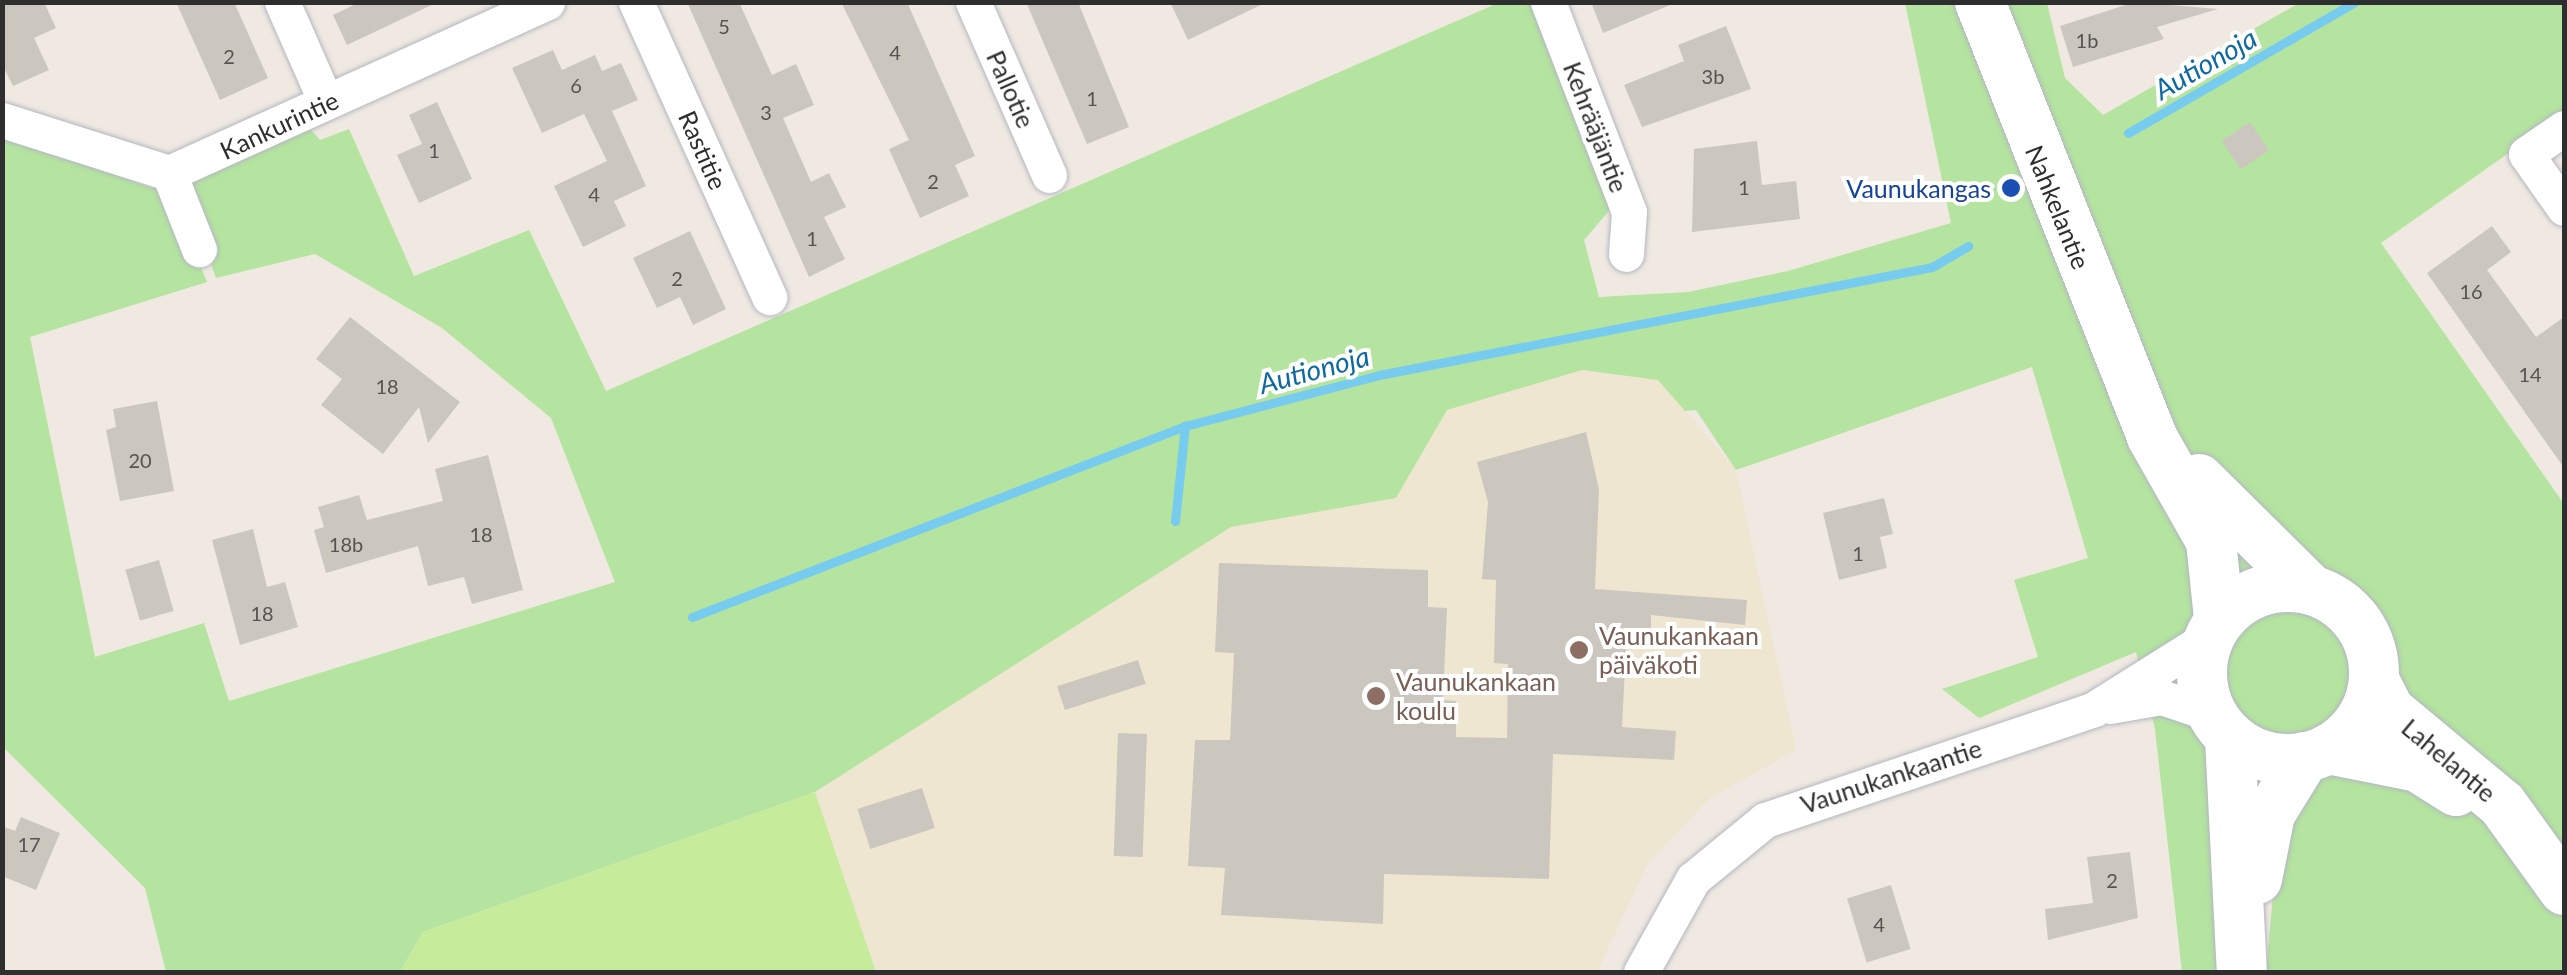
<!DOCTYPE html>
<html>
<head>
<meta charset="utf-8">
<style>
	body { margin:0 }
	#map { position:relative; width:2567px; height:975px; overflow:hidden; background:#efe9e1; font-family:Lato,sans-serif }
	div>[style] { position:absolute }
	.education>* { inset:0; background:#efe6d1 }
	.green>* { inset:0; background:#b4e49f }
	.pitch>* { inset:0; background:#c6eb9b }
	.stream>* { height:9px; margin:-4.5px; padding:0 4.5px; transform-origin:4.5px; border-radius:4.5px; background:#77cbee }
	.building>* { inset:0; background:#cbc7bf; transform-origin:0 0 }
	.roads { filter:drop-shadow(0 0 2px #b4b6c1) drop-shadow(0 0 2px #b4b6c1) }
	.street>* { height:35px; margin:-17.5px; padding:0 17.5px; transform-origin:17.5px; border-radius:17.5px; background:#fff }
	.secondary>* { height:50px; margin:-25px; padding:0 25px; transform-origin:25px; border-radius:25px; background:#fff }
	.secondary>.ring { margin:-25px; padding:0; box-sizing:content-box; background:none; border:50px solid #fff; border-radius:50% }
	.dots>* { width:28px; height:28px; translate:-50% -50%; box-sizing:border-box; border:5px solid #fff; border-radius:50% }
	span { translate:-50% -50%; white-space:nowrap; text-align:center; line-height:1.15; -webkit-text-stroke:8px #fff; paint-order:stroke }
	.number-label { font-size:20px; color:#555452 }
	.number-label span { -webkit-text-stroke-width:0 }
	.street-label { font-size:25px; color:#2e2e2e }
	.transit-label { font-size:25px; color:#164399 }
	.right { translate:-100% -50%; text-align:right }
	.education-label { font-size:25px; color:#785e54 }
	.left { translate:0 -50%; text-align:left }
	.water-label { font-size:28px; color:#0f6aa0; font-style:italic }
	.frame { position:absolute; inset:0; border:5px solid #2e2e2e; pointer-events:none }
</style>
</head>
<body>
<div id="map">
	<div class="education">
		<i style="clip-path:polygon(1582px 370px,1659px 380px,1736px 470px,1796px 750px,1710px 798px,1647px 865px,1597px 972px,876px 972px,815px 792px,1231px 527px,1396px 498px,1447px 410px)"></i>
	</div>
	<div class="green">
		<i style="clip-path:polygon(1498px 3px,1534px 3px,1600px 172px,1609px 211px,1584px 240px,1599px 297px,1688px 292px,1788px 271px,1951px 223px,1905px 3px,2047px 3px,2065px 78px,2103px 115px,2299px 3px,2564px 3px,2564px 114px,2381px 243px,2564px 504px,2564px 972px,2266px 972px,2276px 861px,2299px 793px,2208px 743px,2221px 972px,2182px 972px,2155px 729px,2136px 652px,1979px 718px,1942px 689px,2038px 657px,2014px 580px,2088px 558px,2032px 367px,1736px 470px,1696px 410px,1685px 411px,1658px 380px,1582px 370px,1447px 410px,1396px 498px,1231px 527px,815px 792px,423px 932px,400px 972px,166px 972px,145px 888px,3px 747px,2px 134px,151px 188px,167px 183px,207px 282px,30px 337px,95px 657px,204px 623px,229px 701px,615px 582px,551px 418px,442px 328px,315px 254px,216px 278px,179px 180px,307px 125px,320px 140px,349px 129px,414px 276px,529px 230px,606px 391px)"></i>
	</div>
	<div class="pitch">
		<i style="clip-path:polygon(815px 792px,876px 972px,400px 972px,423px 932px)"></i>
	</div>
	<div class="stream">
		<i style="left:2128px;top:133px;width:262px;rotate:-30deg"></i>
		<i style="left:1175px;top:521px;width:96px;rotate:-84deg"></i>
		<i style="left:692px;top:617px;width:529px;rotate:-21.18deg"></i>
		<i style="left:1185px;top:426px;width:201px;rotate:-14.7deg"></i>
		<i style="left:1379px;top:375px;width:563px;rotate:-11.05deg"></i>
		<i style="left:1932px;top:267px;width:42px;rotate:-30.3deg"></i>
	</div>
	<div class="building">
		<i style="clip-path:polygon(2px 2px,44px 2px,56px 28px,34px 38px,49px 70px,13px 86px,2px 64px)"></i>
		<i style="clip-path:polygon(176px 2px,234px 2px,268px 78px,220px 100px)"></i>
		<i style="clip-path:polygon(360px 2px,438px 2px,347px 45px,333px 15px)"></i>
		<i style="clip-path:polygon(687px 2px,739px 2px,772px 75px,796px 64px,814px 105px,783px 118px,811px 182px,829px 173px,846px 207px,824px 217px,845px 259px,809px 277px)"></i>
		<i style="clip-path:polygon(841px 2px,907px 2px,975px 156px,955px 165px,969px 196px,920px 218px,889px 149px,909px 140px)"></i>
		<i style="clip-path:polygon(1026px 2px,1078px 2px,1129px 127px,1087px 144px)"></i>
		<i style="clip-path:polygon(1170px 2px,1267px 2px,1188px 40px)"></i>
		<i style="clip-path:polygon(1591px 2px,1675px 2px,1675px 3px,1603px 33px)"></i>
		<i style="clip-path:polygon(2135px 2px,2218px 9px,2157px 27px,2164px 39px,2073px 67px,2060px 26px)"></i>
		<i style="clip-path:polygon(1726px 26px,1751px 89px,1642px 127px,1624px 85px,1684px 61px,1678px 45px)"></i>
		<i style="clip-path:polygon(553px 50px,562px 70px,595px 55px,602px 71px,621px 63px,638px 100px,612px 111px,646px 186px,614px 201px,626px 226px,583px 247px,554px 186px,607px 161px,584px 114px,542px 133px,512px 68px)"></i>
		<i style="clip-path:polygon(437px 102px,472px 179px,419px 203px,397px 155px,422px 144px,409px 115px)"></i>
		<i style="left:2250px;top:122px;width:34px;height:34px;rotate:56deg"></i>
		<i style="clip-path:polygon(1757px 141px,1762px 185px,1796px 181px,1800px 219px,1692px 232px,1694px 149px)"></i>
		<i style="clip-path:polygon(2492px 226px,2511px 252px,2487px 270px,2536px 337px,2564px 317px,2564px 468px,2427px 273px)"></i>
		<i style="clip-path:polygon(690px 231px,726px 309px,693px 325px,680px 297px,657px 308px,633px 258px)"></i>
		<i style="clip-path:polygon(350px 317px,460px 402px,428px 443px,419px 407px,383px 454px,321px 405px,342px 379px,316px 359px)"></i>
		<i style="clip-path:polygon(157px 401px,174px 491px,120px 501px,106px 430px,116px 427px,113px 409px)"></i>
		<i style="clip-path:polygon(1586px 432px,1599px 489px,1595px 589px,1747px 600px,1745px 625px,1651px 615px,1651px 628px,1627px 628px,1622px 727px,1676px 731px,1674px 760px,1553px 754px,1549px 879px,1384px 874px,1383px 924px,1221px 915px,1225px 868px,1188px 866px,1195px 740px,1230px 740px,1234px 653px,1215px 652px,1219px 563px,1428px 570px,1428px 607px,1447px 608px,1443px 700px,1456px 701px,1456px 737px,1507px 738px,1508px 664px,1494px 663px,1496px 580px,1482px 579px,1488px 502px,1477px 462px)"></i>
		<i style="clip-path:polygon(488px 455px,523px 590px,472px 604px,464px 577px,428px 586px,418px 546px,326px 573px,314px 530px,324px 527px,318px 507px,359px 495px,367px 520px,443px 501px,435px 469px)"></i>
		<i style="clip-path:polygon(1884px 498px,1893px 534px,1880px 537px,1887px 568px,1839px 580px,1823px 513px)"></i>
		<i style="clip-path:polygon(253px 529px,267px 587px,285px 582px,298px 627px,240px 645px,212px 540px)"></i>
		<i style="left:159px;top:560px;width:53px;height:35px;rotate:74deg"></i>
		<i style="left:1138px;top:660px;width:25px;height:85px;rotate:72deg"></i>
		<i style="left:1118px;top:733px;width:29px;height:123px;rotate:2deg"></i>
		<i style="left:922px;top:788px;width:42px;height:68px;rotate:72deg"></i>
		<i style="clip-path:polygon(21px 817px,60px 833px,36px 890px,2px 876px,2px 826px,15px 831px)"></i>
		<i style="clip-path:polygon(2130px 852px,2138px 918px,2048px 940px,2045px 909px,2093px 903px,2087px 857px)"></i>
		<i style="left:1891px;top:885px;width:67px;height:46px;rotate:73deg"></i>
	</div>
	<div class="roads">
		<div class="street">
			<i style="left:282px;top:2px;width:109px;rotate:66.3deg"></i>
			<i style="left:636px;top:2px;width:324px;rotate:65.7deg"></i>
			<i style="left:973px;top:2px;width:189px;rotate:66.3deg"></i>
			<i style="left:1548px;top:2px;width:225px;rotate:68.9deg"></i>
			<i style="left:1629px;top:212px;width:42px;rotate:94.1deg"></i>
			<i style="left:2px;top:120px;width:175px;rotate:17.6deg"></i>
			<i style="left:169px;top:173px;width:415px;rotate:-24.3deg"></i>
			<i style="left:2564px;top:128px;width:46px;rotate:145.6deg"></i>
			<i style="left:2526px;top:154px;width:66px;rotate:54.9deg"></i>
			<i style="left:169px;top:173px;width:82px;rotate:68.5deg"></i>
			<i style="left:2110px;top:706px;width:52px;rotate:-10deg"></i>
			<i style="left:2161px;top:697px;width:54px;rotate:18.4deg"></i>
			<i style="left:1641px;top:972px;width:107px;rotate:-60.8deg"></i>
			<i style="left:1693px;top:879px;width:93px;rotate:-39.3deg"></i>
			<i style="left:1765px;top:820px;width:347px;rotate:-18.6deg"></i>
			<i style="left:2094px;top:709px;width:136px;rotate:-32.1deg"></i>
		</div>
		<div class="secondary">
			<i style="left:1980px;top:2px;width:468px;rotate:68.4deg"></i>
			<i style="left:2152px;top:437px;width:120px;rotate:60.4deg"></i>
			<i style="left:2211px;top:541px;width:78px;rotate:84.1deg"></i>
			<i style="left:2199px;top:479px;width:155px;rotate:44.7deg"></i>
			<i class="ring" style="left:2202px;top:587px;width:122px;height:122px"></i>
			<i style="left:2374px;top:680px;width:34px;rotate:63deg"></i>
			<i style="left:2389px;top:710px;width:147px;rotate:39.8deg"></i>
			<i style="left:2502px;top:804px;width:106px;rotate:54.2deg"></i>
			<i style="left:2230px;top:738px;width:234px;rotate:87.1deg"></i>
			<i style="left:2328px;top:749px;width:92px;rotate:11.3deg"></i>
			<i style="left:2418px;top:767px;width:45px;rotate:32.3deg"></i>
			<i style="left:2257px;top:879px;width:66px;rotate:-78.7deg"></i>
			<i style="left:2270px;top:814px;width:67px;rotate:-58.4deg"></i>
		</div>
	</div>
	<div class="dots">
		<i style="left:2011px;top:188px;background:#1a4fb4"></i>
		<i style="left:1579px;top:650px;background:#8d6e63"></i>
		<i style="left:1376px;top:696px;background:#8d6e63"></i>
	</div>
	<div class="number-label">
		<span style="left:724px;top:26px">5</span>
		<span style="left:2087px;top:40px">1b</span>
		<span style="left:895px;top:52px">4</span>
		<span style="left:229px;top:56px">2</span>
		<span style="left:1713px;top:76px">3b</span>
		<span style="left:576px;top:85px">6</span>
		<span style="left:1092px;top:98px">1</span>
		<span style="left:766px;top:112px">3</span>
		<span style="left:434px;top:150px">1</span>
		<span style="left:933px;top:181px">2</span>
		<span style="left:1744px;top:187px">1</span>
		<span style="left:594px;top:194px">4</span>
		<span style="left:812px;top:238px">1</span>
		<span style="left:677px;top:278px">2</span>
		<span style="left:2471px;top:291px">16</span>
		<span style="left:2530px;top:374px">14</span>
		<span style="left:387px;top:386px">18</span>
		<span style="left:140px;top:460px">20</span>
		<span style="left:481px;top:534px">18</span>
		<span style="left:346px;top:544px">18b</span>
		<span style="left:1858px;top:553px">1</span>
		<span style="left:262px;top:613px">18</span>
		<span style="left:29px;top:844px">17</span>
		<span style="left:2112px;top:880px">2</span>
		<span style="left:1879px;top:924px">4</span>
	</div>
	<div class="street-label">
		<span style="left:1011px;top:89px;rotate:66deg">Pallotie</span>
		<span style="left:279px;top:125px;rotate:-25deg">Kankurintie</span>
		<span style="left:1596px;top:127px;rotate:69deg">Kehrääjäntie</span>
		<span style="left:703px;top:150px;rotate:66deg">Rastitie</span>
		<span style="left:2058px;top:207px;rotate:68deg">Nahkelantie</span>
		<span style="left:2449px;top:760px;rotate:40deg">Lahelantie</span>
		<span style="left:1891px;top:776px;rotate:-18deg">Vaunukankaantie</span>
	</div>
	<div class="transit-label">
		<span class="right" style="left:1991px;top:188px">Vaunukangas</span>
	</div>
	<div class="education-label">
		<span class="left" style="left:1599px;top:650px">Vaunukankaan<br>päiväkoti</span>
		<span class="left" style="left:1396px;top:696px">Vaunukankaan<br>koulu</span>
	</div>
	<div class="water-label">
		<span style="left:2205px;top:63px;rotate:-30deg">Autionoja</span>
		<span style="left:1314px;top:369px;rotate:-15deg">Autionoja</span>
	</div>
	<div class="frame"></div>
</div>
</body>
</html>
